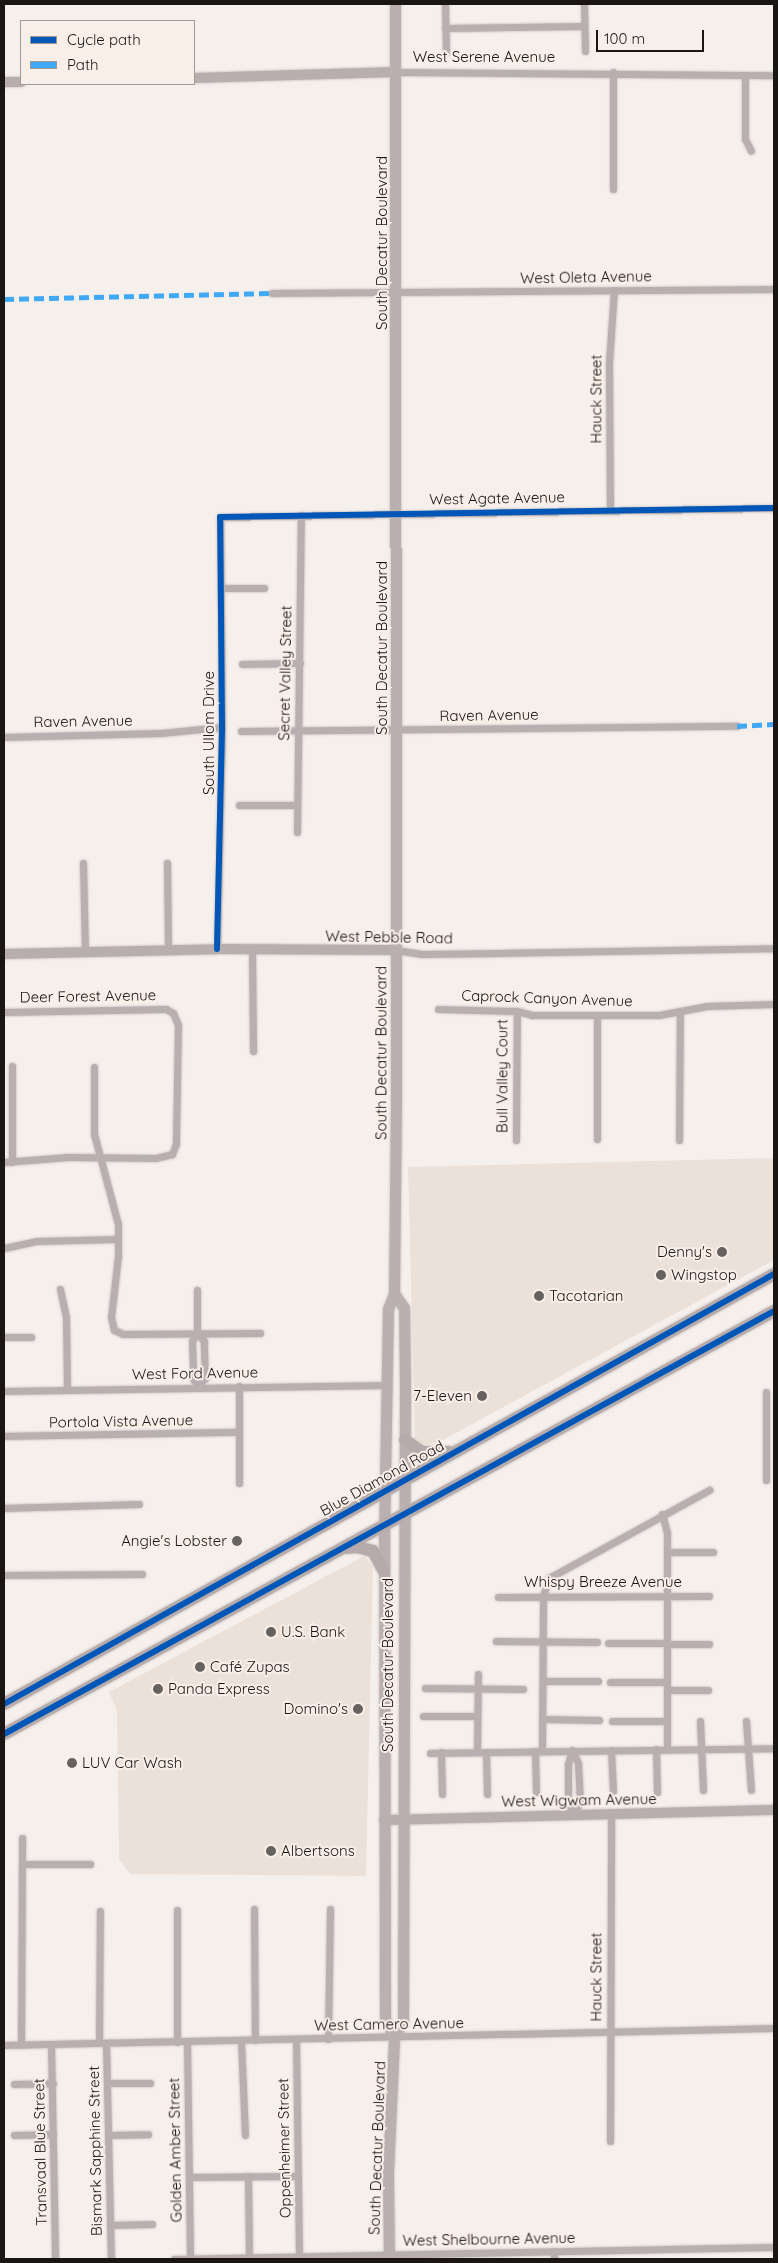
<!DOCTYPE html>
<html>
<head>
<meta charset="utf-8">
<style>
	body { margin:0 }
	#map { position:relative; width:778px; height:2263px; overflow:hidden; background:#f6f0ec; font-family:Quicksand,sans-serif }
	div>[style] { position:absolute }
	.built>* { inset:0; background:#ebe1d9 }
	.roads { filter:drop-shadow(0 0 1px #d2cdca) drop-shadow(0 0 1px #d2cdca) }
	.street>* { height:7px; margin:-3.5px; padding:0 3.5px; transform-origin:3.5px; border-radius:3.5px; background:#baafb0 }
	.secondary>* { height:10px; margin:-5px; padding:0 5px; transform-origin:5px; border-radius:5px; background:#b9aeae }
	.primary>* { height:11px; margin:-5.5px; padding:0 5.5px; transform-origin:5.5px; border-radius:5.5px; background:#bbb0b0 }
	.highway>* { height:12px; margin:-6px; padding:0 6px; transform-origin:6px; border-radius:6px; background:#b6aaab }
	.quiet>* { height:5px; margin-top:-2.5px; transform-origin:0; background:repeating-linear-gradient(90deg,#3fa9f5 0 10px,transparent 0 15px) }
	.cycleway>* { height:6px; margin:-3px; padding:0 3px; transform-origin:3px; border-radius:3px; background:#0057b8 }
	.dots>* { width:14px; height:14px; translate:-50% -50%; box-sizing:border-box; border:2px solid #f9efe9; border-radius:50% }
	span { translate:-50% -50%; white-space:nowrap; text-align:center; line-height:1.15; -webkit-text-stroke:4px #f9efe9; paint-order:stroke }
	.street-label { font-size:15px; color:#191613 }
	.poi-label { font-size:15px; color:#191613 }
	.right { translate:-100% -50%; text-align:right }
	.left { translate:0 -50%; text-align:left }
	.frame { position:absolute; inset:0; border:5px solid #191613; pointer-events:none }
	.legend { position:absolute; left:20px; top:20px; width:175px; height:65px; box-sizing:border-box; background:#f9efe9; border:1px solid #9f9893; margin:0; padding:6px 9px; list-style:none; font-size:15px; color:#191613 }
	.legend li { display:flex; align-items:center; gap:10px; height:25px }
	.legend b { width:25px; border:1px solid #9f9893 }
	.scale { position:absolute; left:596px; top:30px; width:108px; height:22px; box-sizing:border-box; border:2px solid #191613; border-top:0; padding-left:6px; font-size:15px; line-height:18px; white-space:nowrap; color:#191613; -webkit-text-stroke:4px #f9efe9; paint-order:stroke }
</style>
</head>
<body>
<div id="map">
	<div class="built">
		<i style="clip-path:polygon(774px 1158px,774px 1260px,439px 1442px,425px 1445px,415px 1439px,408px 1167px)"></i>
		<i style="clip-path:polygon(364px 1556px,373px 1566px,366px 1876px,130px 1874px,119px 1859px,117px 1711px,109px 1692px)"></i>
	</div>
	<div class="roads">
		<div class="street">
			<i style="left:445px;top:4px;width:48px;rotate:88.8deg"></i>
			<i style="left:584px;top:4px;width:47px;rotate:88.8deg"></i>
			<i style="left:445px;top:28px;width:139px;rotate:-0.8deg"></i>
			<i style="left:396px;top:72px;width:378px;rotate:0.5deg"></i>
			<i style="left:745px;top:76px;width:63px;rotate:90deg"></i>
			<i style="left:745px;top:139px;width:13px;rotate:63deg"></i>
			<i style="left:613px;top:189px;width:117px;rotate:-90deg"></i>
			<i style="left:272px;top:293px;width:502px;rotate:-0.46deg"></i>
			<i style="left:610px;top:509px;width:146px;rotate:-90.4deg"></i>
			<i style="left:609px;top:363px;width:73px;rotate:-86.1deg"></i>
			<i style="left:222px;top:588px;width:42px"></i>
			<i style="left:242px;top:664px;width:58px;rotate:-1deg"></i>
			<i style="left:241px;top:731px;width:496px;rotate:-0.6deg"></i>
			<i style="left:4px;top:737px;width:157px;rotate:-1.5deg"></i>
			<i style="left:161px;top:733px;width:61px;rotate:-5.6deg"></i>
			<i style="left:239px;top:805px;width:58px"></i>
			<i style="left:297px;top:832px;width:317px;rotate:-89.3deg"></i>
			<i style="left:83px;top:863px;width:89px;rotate:88.7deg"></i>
			<i style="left:167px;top:863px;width:87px;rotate:89.3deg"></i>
			<i style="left:217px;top:949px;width:222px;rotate:-88.7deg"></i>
			<i style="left:222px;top:727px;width:210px;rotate:-90.5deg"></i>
			<i style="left:220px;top:517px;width:554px;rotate:-0.93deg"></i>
			<i style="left:252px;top:950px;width:101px;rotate:89.4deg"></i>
			<i style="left:396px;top:950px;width:26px;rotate:9deg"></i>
			<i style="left:422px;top:954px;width:78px;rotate:-0.7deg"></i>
			<i style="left:500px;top:953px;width:274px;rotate:-1deg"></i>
			<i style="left:438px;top:1009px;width:79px;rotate:1.5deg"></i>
			<i style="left:517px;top:1011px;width:16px;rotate:15deg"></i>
			<i style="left:532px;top:1015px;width:127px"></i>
			<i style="left:659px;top:1015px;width:49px;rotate:-10.6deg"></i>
			<i style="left:707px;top:1006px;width:67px;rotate:-1.7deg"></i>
			<i style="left:4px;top:1012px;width:162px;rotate:-1.1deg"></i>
			<i style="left:166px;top:1009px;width:8px;rotate:30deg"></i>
			<i style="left:173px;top:1013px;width:13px;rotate:67deg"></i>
			<i style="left:178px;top:1025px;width:119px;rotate:91deg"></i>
			<i style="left:176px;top:1144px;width:11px;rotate:112deg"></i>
			<i style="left:172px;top:1154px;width:16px;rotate:166deg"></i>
			<i style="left:156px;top:1158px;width:88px;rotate:-179.3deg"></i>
			<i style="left:68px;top:1157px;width:64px;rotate:175.5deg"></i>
			<i style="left:597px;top:1015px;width:124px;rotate:90deg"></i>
			<i style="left:12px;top:1066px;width:96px;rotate:90deg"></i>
			<i style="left:94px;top:1067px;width:67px;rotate:90deg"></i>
			<i style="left:94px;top:1134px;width:93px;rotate:75.1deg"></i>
			<i style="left:118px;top:1224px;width:32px;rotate:90deg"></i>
			<i style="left:118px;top:1256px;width:61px;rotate:96.5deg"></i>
			<i style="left:111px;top:1317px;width:13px;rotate:77deg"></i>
			<i style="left:114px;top:1330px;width:10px;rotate:24deg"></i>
			<i style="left:123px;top:1334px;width:137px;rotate:-0.4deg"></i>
			<i style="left:516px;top:1140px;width:129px;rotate:-89.6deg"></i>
			<i style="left:679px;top:1140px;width:129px;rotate:-89.6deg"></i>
			<i style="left:4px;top:1248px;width:34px;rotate:-12deg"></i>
			<i style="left:37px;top:1241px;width:81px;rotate:-1.4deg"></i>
			<i style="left:60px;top:1289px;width:29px;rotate:78deg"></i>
			<i style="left:66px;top:1317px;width:73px;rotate:89.2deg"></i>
			<i style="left:197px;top:1290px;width:43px;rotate:90deg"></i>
			<i style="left:197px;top:1333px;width:9px;rotate:122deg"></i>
			<i style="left:192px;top:1341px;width:38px;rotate:88deg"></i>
			<i style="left:193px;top:1379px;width:9px;rotate:54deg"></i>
			<i style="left:198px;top:1386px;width:11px;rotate:-49deg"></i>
			<i style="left:205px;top:1378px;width:37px;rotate:-92deg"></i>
			<i style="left:204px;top:1341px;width:11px;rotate:-131deg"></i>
			<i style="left:4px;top:1337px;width:27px"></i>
			<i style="left:4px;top:1391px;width:383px;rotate:-0.9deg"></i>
			<i style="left:766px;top:1392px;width:88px;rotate:90deg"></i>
			<i style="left:4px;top:1436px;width:234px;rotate:-1deg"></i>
			<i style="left:239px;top:1483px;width:97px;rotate:-90deg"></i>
			<i style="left:4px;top:1508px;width:135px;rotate:-1.7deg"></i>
			<i style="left:662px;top:1514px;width:20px;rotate:75deg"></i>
			<i style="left:667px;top:1533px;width:216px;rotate:90deg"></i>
			<i style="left:667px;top:1552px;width:46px"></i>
			<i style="left:4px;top:1575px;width:138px;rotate:-0.4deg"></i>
			<i style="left:498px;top:1597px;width:211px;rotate:-0.3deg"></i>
			<i style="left:496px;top:1641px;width:101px;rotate:0.6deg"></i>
			<i style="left:608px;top:1643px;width:58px"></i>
			<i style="left:667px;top:1644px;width:42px"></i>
			<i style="left:543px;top:1681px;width:55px"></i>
			<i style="left:610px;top:1682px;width:57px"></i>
			<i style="left:425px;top:1688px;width:98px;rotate:0.6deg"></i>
			<i style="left:667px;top:1690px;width:41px"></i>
			<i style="left:423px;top:1716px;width:54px"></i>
			<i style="left:542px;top:1719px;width:57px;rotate:1deg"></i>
			<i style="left:612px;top:1721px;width:55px"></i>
			<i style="left:700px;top:1721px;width:69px;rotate:87.5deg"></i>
			<i style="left:746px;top:1721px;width:69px;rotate:85.9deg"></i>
			<i style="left:656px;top:1749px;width:43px;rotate:88.7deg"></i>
			<i style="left:572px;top:1750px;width:14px;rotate:65deg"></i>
			<i style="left:578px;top:1763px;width:39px;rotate:87deg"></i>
			<i style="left:580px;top:1802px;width:13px;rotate:117deg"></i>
			<i style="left:572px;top:1750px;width:15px;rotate:106deg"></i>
			<i style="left:568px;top:1764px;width:40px;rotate:90deg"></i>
			<i style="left:568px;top:1804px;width:12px;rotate:59deg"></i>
			<i style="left:611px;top:1750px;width:41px;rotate:87.2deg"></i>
			<i style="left:535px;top:1751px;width:41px;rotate:88.6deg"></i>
			<i style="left:542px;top:1751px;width:155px;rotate:-89.6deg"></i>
			<i style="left:543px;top:1596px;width:19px;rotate:-72deg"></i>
			<i style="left:549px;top:1578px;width:183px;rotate:-28.8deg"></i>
			<i style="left:441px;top:1752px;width:42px;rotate:88.6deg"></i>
			<i style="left:477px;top:1752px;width:78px;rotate:-89.3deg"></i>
			<i style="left:486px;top:1752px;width:42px;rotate:88.6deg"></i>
			<i style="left:430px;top:1753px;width:344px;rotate:-0.8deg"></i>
			<i style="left:22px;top:1864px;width:68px"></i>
			<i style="left:254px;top:1909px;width:131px;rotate:89.6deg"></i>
			<i style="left:177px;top:1910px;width:132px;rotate:90deg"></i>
			<i style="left:296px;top:2039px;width:218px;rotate:89.2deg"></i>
			<i style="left:328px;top:2039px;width:130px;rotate:-89.1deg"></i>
			<i style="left:241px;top:2040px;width:95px;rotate:87.6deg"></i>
			<i style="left:187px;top:2041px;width:218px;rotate:89.2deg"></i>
			<i style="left:99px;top:2043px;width:132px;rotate:-89.6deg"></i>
			<i style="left:106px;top:2043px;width:216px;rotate:88.7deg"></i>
			<i style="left:51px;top:2044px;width:215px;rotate:88.9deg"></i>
			<i style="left:4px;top:2045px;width:770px;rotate:-1.26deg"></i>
			<i style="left:21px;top:2045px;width:207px;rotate:-89.7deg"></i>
			<i style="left:107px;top:2083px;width:43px"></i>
			<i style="left:14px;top:2084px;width:39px;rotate:-1deg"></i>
			<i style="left:14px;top:2135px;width:39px;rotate:-1deg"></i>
			<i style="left:109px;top:2135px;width:39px;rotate:-1deg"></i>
			<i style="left:610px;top:2141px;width:327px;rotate:-89.8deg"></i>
			<i style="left:248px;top:2176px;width:82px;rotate:89.3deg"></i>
			<i style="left:190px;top:2177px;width:107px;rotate:-0.5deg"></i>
			<i style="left:110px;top:2225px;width:42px;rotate:-1.4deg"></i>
			<i style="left:554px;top:2251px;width:8px;rotate:90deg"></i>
			<i style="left:174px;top:2259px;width:600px;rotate:-1.15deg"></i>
		</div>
		<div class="secondary">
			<i style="left:194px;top:78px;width:202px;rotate:-1.7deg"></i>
			<i style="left:4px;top:82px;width:17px"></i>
			<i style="left:4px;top:954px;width:213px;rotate:-1.3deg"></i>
			<i style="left:217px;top:949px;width:179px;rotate:0.3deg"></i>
			<i style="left:384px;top:1820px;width:390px;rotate:-1.5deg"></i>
		</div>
		<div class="primary">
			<i style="left:394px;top:2038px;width:21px;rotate:-115deg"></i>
			<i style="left:385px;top:2019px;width:481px;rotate:-90.1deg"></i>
			<i style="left:384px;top:1538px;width:229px;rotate:-89deg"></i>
			<i style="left:388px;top:1309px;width:17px;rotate:-69deg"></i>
			<i style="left:394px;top:1293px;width:188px;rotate:-89.4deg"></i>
			<i style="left:396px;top:1105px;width:1101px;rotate:-90.05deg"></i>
			<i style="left:389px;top:2259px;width:87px;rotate:-90.7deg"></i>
			<i style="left:388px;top:2172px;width:134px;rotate:-87.4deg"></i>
			<i style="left:394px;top:2038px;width:19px;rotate:-62deg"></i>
			<i style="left:403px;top:2021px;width:635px;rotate:-89.82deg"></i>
			<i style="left:405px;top:1386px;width:78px;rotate:-90.7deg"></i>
			<i style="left:404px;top:1308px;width:18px;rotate:-124deg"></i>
		</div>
		<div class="highway">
			<i style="left:405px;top:1440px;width:21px;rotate:35deg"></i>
			<i style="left:422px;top:1452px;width:27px"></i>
			<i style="left:344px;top:1548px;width:13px;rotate:-4deg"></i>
			<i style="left:357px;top:1547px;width:16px;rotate:14deg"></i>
			<i style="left:373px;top:1551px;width:24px;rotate:62deg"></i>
			<i style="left:4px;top:1704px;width:882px;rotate:-29.18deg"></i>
			<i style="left:4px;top:1734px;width:879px;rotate:-28.78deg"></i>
		</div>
	</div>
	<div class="quiet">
		<i style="left:4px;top:299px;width:268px;rotate:-1.3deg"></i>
		<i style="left:737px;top:726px;width:37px;rotate:-3deg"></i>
	</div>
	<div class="cycleway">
		<i style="left:217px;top:949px;width:222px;rotate:-88.7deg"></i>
		<i style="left:222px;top:727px;width:210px;rotate:-90.5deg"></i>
		<i style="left:220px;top:517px;width:554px;rotate:-0.93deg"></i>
		<i style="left:4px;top:1704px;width:882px;rotate:-29.18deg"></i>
		<i style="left:4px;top:1734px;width:879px;rotate:-28.78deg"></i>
	</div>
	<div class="dots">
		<i style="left:722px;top:1252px;background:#66625f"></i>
		<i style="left:661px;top:1275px;background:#66625f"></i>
		<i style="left:539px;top:1296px;background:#66625f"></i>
		<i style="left:482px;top:1396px;background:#66625f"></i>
		<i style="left:237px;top:1541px;background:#66625f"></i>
		<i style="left:271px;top:1632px;background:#66625f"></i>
		<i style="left:200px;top:1667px;background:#66625f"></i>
		<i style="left:158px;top:1689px;background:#66625f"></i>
		<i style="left:358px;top:1709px;background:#66625f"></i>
		<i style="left:72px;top:1763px;background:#66625f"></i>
		<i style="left:271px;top:1851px;background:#66625f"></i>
	</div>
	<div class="street-label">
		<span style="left:484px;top:57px">West Serene Avenue</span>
		<span style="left:382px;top:243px;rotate:-90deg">South Decatur Boulevard</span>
		<span style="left:586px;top:277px;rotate:-1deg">West Oleta Avenue</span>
		<span style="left:596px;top:399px;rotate:-90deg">Hauck Street</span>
		<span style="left:497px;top:498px;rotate:-1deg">West Agate Avenue</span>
		<span style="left:382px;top:648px;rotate:-90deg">South Decatur Boulevard</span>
		<span style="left:285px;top:673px;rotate:-89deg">Secret Valley Street</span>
		<span style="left:489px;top:715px;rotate:-1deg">Raven Avenue</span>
		<span style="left:83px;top:721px;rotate:-1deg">Raven Avenue</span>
		<span style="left:209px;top:733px;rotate:-90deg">South Ullom Drive</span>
		<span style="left:389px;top:937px;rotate:1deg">West Pebble Road</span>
		<span style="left:88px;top:996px;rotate:-1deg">Deer Forest Avenue</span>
		<span style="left:547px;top:998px;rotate:2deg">Caprock Canyon Avenue</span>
		<span style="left:381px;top:1053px;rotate:-90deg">South Decatur Boulevard</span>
		<span style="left:502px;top:1076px;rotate:-90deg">Bull Valley Court</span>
		<span style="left:195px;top:1373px;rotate:-1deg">West Ford Avenue</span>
		<span style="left:121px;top:1421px;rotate:-1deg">Portola Vista Avenue</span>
		<span style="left:382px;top:1478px;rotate:-29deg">Blue Diamond Road</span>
		<span style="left:603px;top:1582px">Whispy Breeze Avenue</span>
		<span style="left:388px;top:1665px;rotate:-90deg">South Decatur Boulevard</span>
		<span style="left:579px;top:1800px;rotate:-1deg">West Wigwam Avenue</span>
		<span style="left:596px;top:1977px;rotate:-90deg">Hauck Street</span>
		<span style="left:389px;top:2024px;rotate:-1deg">West Camero Avenue</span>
		<span style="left:284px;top:2148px;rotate:-91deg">Oppenheimer Street</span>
		<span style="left:377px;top:2148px;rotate:-88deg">South Decatur Boulevard</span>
		<span style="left:175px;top:2150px;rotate:-91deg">Golden Amber Street</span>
		<span style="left:95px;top:2151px;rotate:-91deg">Bismark Sapphine Street</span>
		<span style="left:40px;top:2152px;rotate:-91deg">Transvaal Blue Street</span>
		<span style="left:489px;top:2239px;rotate:-1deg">West Shelbourne Avenue</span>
	</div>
	<div class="poi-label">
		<span class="right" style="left:712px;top:1252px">Denny's</span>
		<span class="left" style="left:671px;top:1275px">Wingstop</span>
		<span class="left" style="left:549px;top:1296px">Tacotarian</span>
		<span class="right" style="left:472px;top:1396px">7-Eleven</span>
		<span class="right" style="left:227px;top:1541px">Angie's Lobster</span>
		<span class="left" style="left:281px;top:1632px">U.S. Bank</span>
		<span class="left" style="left:210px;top:1667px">Café Zupas</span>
		<span class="left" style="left:168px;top:1689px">Panda Express</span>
		<span class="right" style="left:348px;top:1709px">Domino's</span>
		<span class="left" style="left:82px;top:1763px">LUV Car Wash</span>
		<span class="left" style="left:281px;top:1851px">Albertsons</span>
	</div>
	<div class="frame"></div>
	<ul class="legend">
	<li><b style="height:6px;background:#0057b8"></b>Cycle path</li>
	<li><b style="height:6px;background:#3fa9f5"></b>Path</li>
	</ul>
	<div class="scale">100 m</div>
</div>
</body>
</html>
